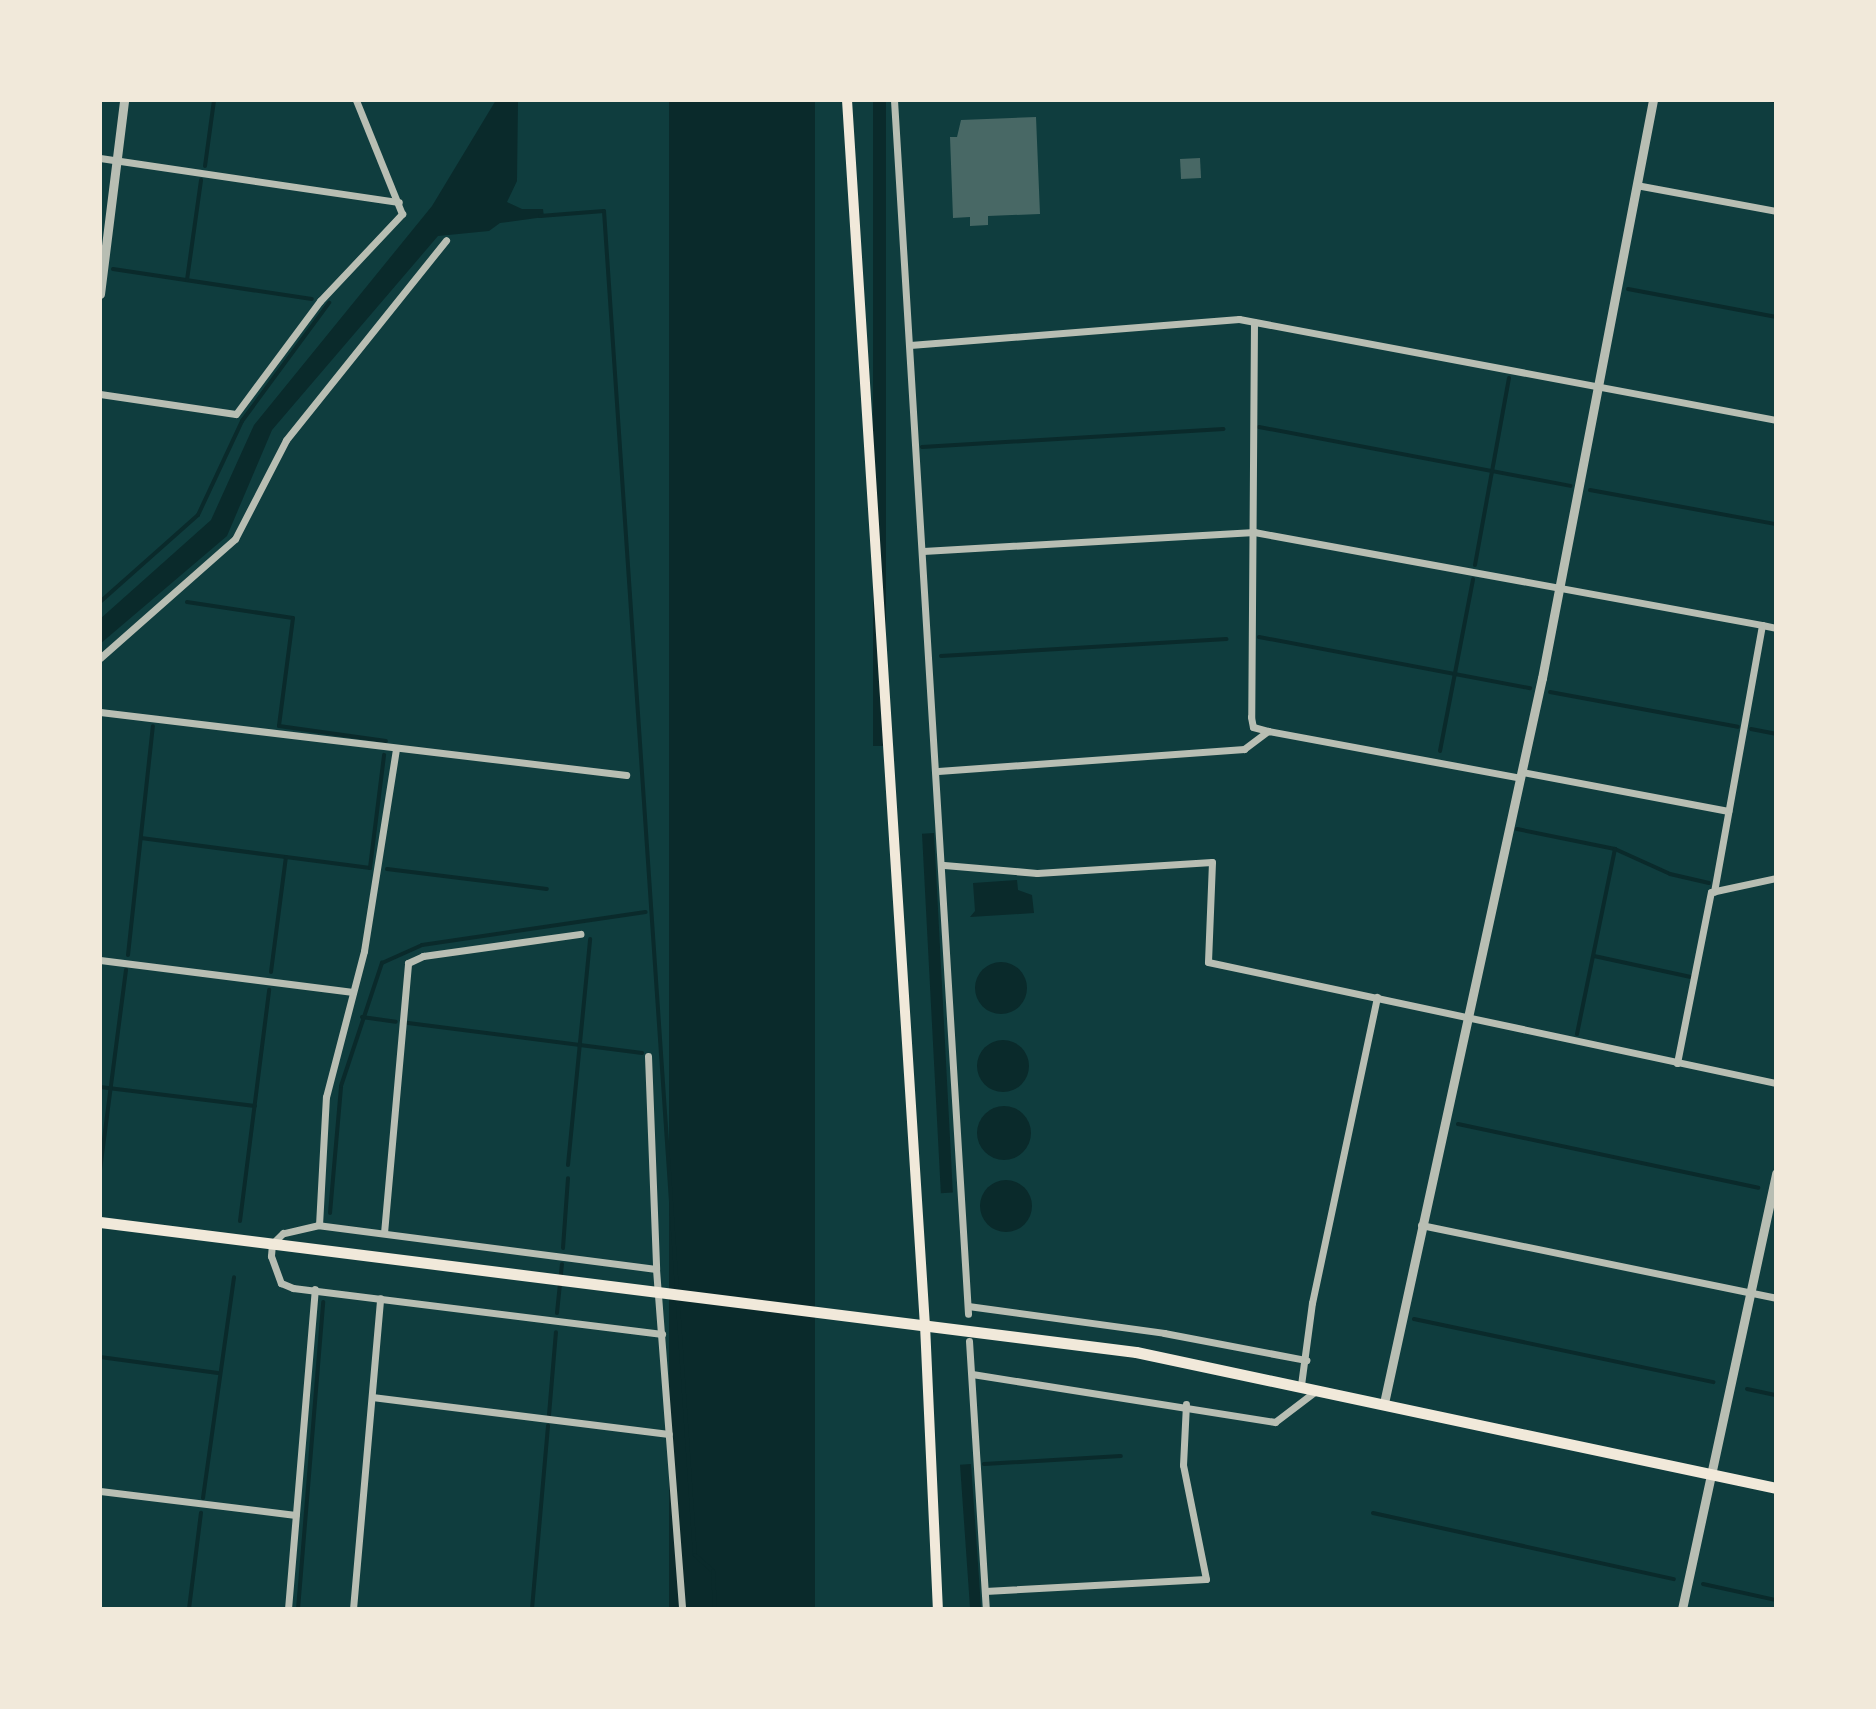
<!DOCTYPE html>
<html>
<head>
<meta charset="utf-8">
<style>
	body { margin:0 }
	#map { position:relative; width:1876px; height:1709px; overflow:hidden; background:#0f3d3e; font-family:"Sofia Sans Condensed",sans-serif }
	div>[style] { position:absolute }
	.water>* { inset:0; background:#0a2a2b; transform-origin:0 0 }
	.round { border-radius:50% }
	.stream>* { height:4px; margin:-2px; padding:0 2px; transform-origin:2px; border-radius:2px; background:#0a2a2b }
	.building>* { inset:0; background:#486865; transform-origin:0 0 }
	.minor>* { height:7px; margin:-3.5px; padding:0 3.5px; transform-origin:3.5px; border-radius:3.5px; background:#b8beb3 }
	.tertiary>* { height:9px; margin:-4.5px; padding:0 4.5px; transform-origin:4.5px; border-radius:4.5px; background:#b8beb3 }
	.secondary>* { height:10px; margin:-5px; padding:0 5px; transform-origin:5px; border-radius:5px; background:#f1e9da }
	.primary>* { height:11px; margin:-5.5px; padding:0 5.5px; transform-origin:5.5px; border-radius:5.5px; background:#f1e9da }
	span { translate:-50% -50%; white-space:nowrap; text-align:center; line-height:1.15; -webkit-text-stroke:6px #f1e9da; paint-order:stroke }
	.frame { position:absolute; inset:0; border:102px solid #f1e9da; pointer-events:none }
</style>
</head>
<body>
<div id="map">
	<div class="water">
		<i style="clip-path:polygon(496px 100px,528px 100px,518px 101px,517px 181px,507px 202px,522px 209px,543px 209px,544px 217px,500px 223px,489px 231px,438px 236px,272px 430px,227px 536px,100px 644px,100px 619px,211px 520px,254px 425px,432px 206px)"></i>
		<i style="left:669px;top:100px;width:146px;height:1512px"></i>
		<i style="left:873px;top:100px;width:13px;height:646px"></i>
		<i style="left:934px;top:833px;width:360px;height:12px;rotate:87deg"></i>
		<i style="clip-path:polygon(1017px 880px,1018px 890px,1032px 895px,1034px 913px,970px 917px,975px 911px,973px 883px)"></i>
		<i class="round" style="left:975px;top:962px;width:52px;height:52px"></i>
		<i class="round" style="left:977px;top:1040px;width:52px;height:52px"></i>
		<i class="round" style="left:977px;top:1106px;width:54px;height:54px"></i>
		<i class="round" style="left:980px;top:1180px;width:52px;height:52px"></i>
		<i style="left:971px;top:1464px;width:145px;height:11px;rotate:86deg"></i>
	</div>
	<div class="stream">
		<i style="left:1769px;top:100px;width:7px;rotate:8deg"></i>
		<i style="left:205px;top:166px;width:67px;rotate:-82.2deg"></i>
		<i style="left:540px;top:216px;width:64px;rotate:-4.5deg"></i>
		<i style="left:604px;top:211px;width:1347px;rotate:86.13deg"></i>
		<i style="left:695px;top:1555px;width:24px;rotate:42deg"></i>
		<i style="left:713px;top:1571px;width:38px;rotate:87deg"></i>
		<i style="left:113px;top:269px;width:201px;rotate:8.6deg"></i>
		<i style="left:187px;top:280px;width:101px;rotate:-82deg"></i>
		<i style="left:1628px;top:289px;width:151px;rotate:10.7deg"></i>
		<i style="left:1259px;top:427px;width:317px;rotate:10.7deg"></i>
		<i style="left:922px;top:447px;width:302px;rotate:-3.4deg"></i>
		<i style="left:1590px;top:490px;width:189px;rotate:10.4deg"></i>
		<i style="left:1475px;top:565px;width:190px;rotate:-79.7deg"></i>
		<i style="left:100px;top:602px;width:131px;rotate:-41.6deg"></i>
		<i style="left:198px;top:515px;width:104px;rotate:-64.9deg"></i>
		<i style="left:242px;top:421px;width:147px;rotate:-53.6deg"></i>
		<i style="left:187px;top:602px;width:107px;rotate:8.6deg"></i>
		<i style="left:293px;top:618px;width:109px;rotate:97.4deg"></i>
		<i style="left:279px;top:726px;width:108px;rotate:8deg"></i>
		<i style="left:1259px;top:637px;width:276px;rotate:10.7deg"></i>
		<i style="left:941px;top:656px;width:286px;rotate:-3.4deg"></i>
		<i style="left:1550px;top:692px;width:191px;rotate:10.5deg"></i>
		<i style="left:1751px;top:729px;width:25px;rotate:11deg"></i>
		<i style="left:1440px;top:751px;width:175px;rotate:-79.1deg"></i>
		<i style="left:1517px;top:829px;width:100px;rotate:11.5deg"></i>
		<i style="left:1615px;top:849px;width:60px;rotate:24.4deg"></i>
		<i style="left:1670px;top:874px;width:40px;rotate:13deg"></i>
		<i style="left:141px;top:838px;width:146px;rotate:7.5deg"></i>
		<i style="left:387px;top:869px;width:161px;rotate:7.1deg"></i>
		<i style="left:128px;top:955px;width:230px;rotate:-83.8deg"></i>
		<i style="left:1594px;top:956px;width:99px;rotate:12.2deg"></i>
		<i style="left:271px;top:972px;width:116px;rotate:-82.6deg"></i>
		<i style="left:286px;top:857px;width:85px;rotate:7.5deg"></i>
		<i style="left:370px;top:868px;width:114px;rotate:-82.9deg"></i>
		<i style="left:362px;top:1017px;width:34px;rotate:8deg"></i>
		<i style="left:408px;top:1023px;width:236px;rotate:7.3deg"></i>
		<i style="left:1577px;top:1034px;width:189px;rotate:-78.4deg"></i>
		<i style="left:100px;top:1087px;width:156px;rotate:7deg"></i>
		<i style="left:1458px;top:1124px;width:307px;rotate:12deg"></i>
		<i style="left:568px;top:1165px;width:227px;rotate:-84.4deg"></i>
		<i style="left:100px;top:1170px;width:202px;rotate:-82.6deg"></i>
		<i style="left:330px;top:1213px;width:127px;rotate:-85deg"></i>
		<i style="left:341px;top:1086px;width:130px;rotate:-71.6deg"></i>
		<i style="left:382px;top:963px;width:44px;rotate:-24.2deg"></i>
		<i style="left:422px;top:945px;width:226px;rotate:-8.4deg"></i>
		<i style="left:240px;top:1221px;width:233px;rotate:-82.8deg"></i>
		<i style="left:563px;top:1248px;width:70px;rotate:-85.9deg"></i>
		<i style="left:557px;top:1313px;width:49px;rotate:-84.2deg"></i>
		<i style="left:1414px;top:1319px;width:306px;rotate:11.9deg"></i>
		<i style="left:100px;top:1357px;width:119px;rotate:7.7deg"></i>
		<i style="left:1747px;top:1389px;width:30px;rotate:12deg"></i>
		<i style="left:549px;top:1415px;width:83px;rotate:-85.2deg"></i>
		<i style="left:984px;top:1464px;width:137px;rotate:-3.3deg"></i>
		<i style="left:203px;top:1498px;width:223px;rotate:-82deg"></i>
		<i style="left:1373px;top:1513px;width:308px;rotate:12.4deg"></i>
		<i style="left:1703px;top:1584px;width:75px;rotate:12.4deg"></i>
		<i style="left:189px;top:1609px;width:97px;rotate:-82.9deg"></i>
		<i style="left:298px;top:1609px;width:308px;rotate:-85.3deg"></i>
		<i style="left:532px;top:1609px;width:184px;rotate:-85deg"></i>
	</div>
	<div class="building">
		<i style="clip-path:polygon(1036px 117px,1040px 214px,988px 216px,988px 225px,970px 226px,970px 217px,953px 218px,950px 137px,957px 137px,961px 120px)"></i>
		<i style="left:1200px;top:158px;width:20px;height:20px;rotate:87deg"></i>
	</div>
	<div class="minor">
		<i style="left:894px;top:100px;width:1216px;rotate:86.51deg"></i>
		<i style="left:100px;top:158px;width:302px;rotate:8.4deg"></i>
		<i style="left:1636px;top:185px;width:142px;rotate:10.5deg"></i>
		<i style="left:1254px;top:322px;width:395px;rotate:90.4deg"></i>
		<i style="left:1251px;top:717px;width:10px;rotate:79deg"></i>
		<i style="left:1253px;top:727px;width:16px;rotate:15deg"></i>
		<i style="left:910px;top:345px;width:330px;rotate:-4.5deg"></i>
		<i style="left:1239px;top:319px;width:546px;rotate:10.65deg"></i>
		<i style="left:100px;top:394px;width:137px;rotate:8.4deg"></i>
		<i style="left:236px;top:414px;width:141px;rotate:-53.4deg"></i>
		<i style="left:320px;top:301px;width:120px;rotate:-46.7deg"></i>
		<i style="left:402px;top:214px;width:123px;rotate:-112deg"></i>
		<i style="left:923px;top:551px;width:332px;rotate:-3.3deg"></i>
		<i style="left:1254px;top:532px;width:516px;rotate:10.37deg"></i>
		<i style="left:1762px;top:625px;width:271px;rotate:100.2deg"></i>
		<i style="left:1762px;top:625px;width:14px;rotate:12deg"></i>
		<i style="left:100px;top:658px;width:180px;rotate:-41.4deg"></i>
		<i style="left:235px;top:539px;width:111px;rotate:-62.7deg"></i>
		<i style="left:286px;top:440px;width:256px;rotate:-51.3deg"></i>
		<i style="left:100px;top:712px;width:530px;rotate:6.83deg"></i>
		<i style="left:938px;top:771px;width:307px;rotate:-4.1deg"></i>
		<i style="left:1244px;top:749px;width:30px;rotate:-37deg"></i>
		<i style="left:1268px;top:731px;width:257px;rotate:10.5deg"></i>
		<i style="left:1522px;top:772px;width:210px;rotate:10.7deg"></i>
		<i style="left:944px;top:865px;width:93px;rotate:4.9deg"></i>
		<i style="left:1037px;top:873px;width:175px;rotate:-3.6deg"></i>
		<i style="left:1212px;top:862px;width:100px;rotate:92.3deg"></i>
		<i style="left:1208px;top:962px;width:581px;rotate:12.03deg"></i>
		<i style="left:100px;top:960px;width:255px;rotate:7.2deg"></i>
		<i style="left:648px;top:1056px;width:213px;rotate:87.8deg"></i>
		<i style="left:656px;top:1269px;width:341px;rotate:85.6deg"></i>
		<i style="left:1677px;top:1063px;width:174px;rotate:-78.8deg"></i>
		<i style="left:1711px;top:892px;width:66px;rotate:-12.2deg"></i>
		<i style="left:319px;top:1225px;width:128px;rotate:-86.9deg"></i>
		<i style="left:326px;top:1097px;width:151px;rotate:-75.4deg"></i>
		<i style="left:364px;top:951px;width:205px;rotate:-81deg"></i>
		<i style="left:1421px;top:1225px;width:362px;rotate:11.6deg"></i>
		<i style="left:384px;top:1233px;width:271px;rotate:-84.9deg"></i>
		<i style="left:408px;top:963px;width:17px;rotate:-25deg"></i>
		<i style="left:423px;top:956px;width:159px;rotate:-8deg"></i>
		<i style="left:656px;top:1269px;width:340px;rotate:-172.6deg"></i>
		<i style="left:319px;top:1225px;width:37px;rotate:167deg"></i>
		<i style="left:283px;top:1233px;width:16px;rotate:135deg"></i>
		<i style="left:272px;top:1244px;width:12px;rotate:95deg"></i>
		<i style="left:271px;top:1256px;width:29px;rotate:70deg"></i>
		<i style="left:281px;top:1283px;width:13px;rotate:23deg"></i>
		<i style="left:293px;top:1288px;width:372px;rotate:7.1deg"></i>
		<i style="left:968px;top:1306px;width:198px;rotate:7.8deg"></i>
		<i style="left:1164px;top:1333px;width:145px;rotate:10.8deg"></i>
		<i style="left:969px;top:1341px;width:269px;rotate:86.4deg"></i>
		<i style="left:972px;top:1374px;width:307px;rotate:9deg"></i>
		<i style="left:1275px;top:1422px;width:53px;rotate:-37.3deg"></i>
		<i style="left:1301px;top:1385px;width:83px;rotate:-82.4deg"></i>
		<i style="left:1312px;top:1303px;width:313px;rotate:-78deg"></i>
		<i style="left:372px;top:1397px;width:299px;rotate:7.1deg"></i>
		<i style="left:100px;top:1491px;width:197px;rotate:7deg"></i>
		<i style="left:985px;top:1591px;width:221px;rotate:-3.1deg"></i>
		<i style="left:1206px;top:1579px;width:116px;rotate:-101.4deg"></i>
		<i style="left:1183px;top:1465px;width:61px;rotate:-87.2deg"></i>
		<i style="left:288px;top:1609px;width:321px;rotate:-85.2deg"></i>
		<i style="left:353px;top:1609px;width:312px;rotate:-85deg"></i>
	</div>
	<div class="tertiary">
		<i style="left:100px;top:294px;width:195px;rotate:-82.9deg"></i>
		<i style="left:1384px;top:1403px;width:742px;rotate:-77.71deg"></i>
		<i style="left:1542px;top:678px;width:589px;rotate:-79.13deg"></i>
		<i style="left:1682px;top:1609px;width:446px;rotate:-77.8deg"></i>
	</div>
	<div class="secondary">
		<i style="left:847px;top:100px;width:1227px;rotate:86.36deg"></i>
		<i style="left:925px;top:1325px;width:284px;rotate:87.4deg"></i>
	</div>
	<div class="primary">
		<i style="left:100px;top:1222px;width:1044px;rotate:7.15deg"></i>
		<i style="left:1136px;top:1352px;width:654px;rotate:12deg"></i>
	</div>
	<div class="frame"></div>
</div>
</body>
</html>
